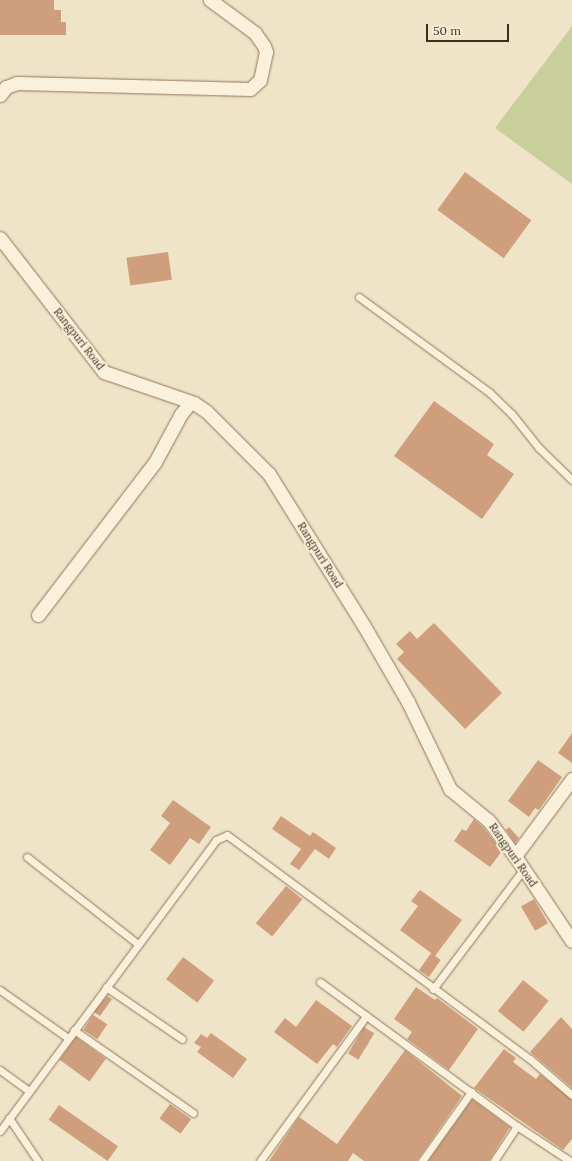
<!DOCTYPE html>
<html>
<head>
<meta charset="utf-8">
<style>
	body { margin:0 }
	#map { position:relative; width:572px; height:1161px; overflow:hidden; background:#f0e4c8; font-family:Lora,serif }
	div>[style] { position:absolute }
	.green>* { inset:0; background:#c9cf9b }
	.building>* { inset:0; background:#cf9f7d; transform-origin:0 0 }
	.roads { filter:drop-shadow(0 0 1px #8d765c) drop-shadow(0 0 1px #8d765c) }
	.service>* { height:7px; margin:-3.5px; padding:0 3.5px; transform-origin:3.5px; border-radius:3.5px; background:#faf1dc }
	.minor>* { height:13px; margin:-6.5px; padding:0 6.5px; transform-origin:6.5px; border-radius:6.5px; background:#faf1dc }
	span { translate:-50% -50%; white-space:nowrap; text-align:center; line-height:1.15; -webkit-text-stroke:4px #f7eed8; paint-order:stroke }
	.street-label { font-size:11px; color:#3d2e20 }
	.scale { position:absolute; left:426px; top:24px; width:83px; height:18px; box-sizing:border-box; border:2px solid #3d2e20; border-top:0; padding-left:5px; font-size:12px; line-height:14px; white-space:nowrap; color:#3d2e20; -webkit-text-stroke:3px #f7eed8; paint-order:stroke }
</style>
</head>
<body>
<div id="map">
	<div class="green">
		<i style="clip-path:polygon(572px 26px,572px 184px,495px 128px)"></i>
	</div>
	<div class="building">
		<i style="clip-path:polygon(0 0,54px 0,54px 10px,61px 10px,61px 22px,66px 22px,66px 35px,0 35px)"></i>
		<i style="left:465px;top:172px;width:82px;height:47px;rotate:36deg"></i>
		<i style="left:168px;top:252px;width:28px;height:42px;rotate:82deg"></i>
		<i style="clip-path:polygon(434px 401px,494px 444px,487px 455px,514px 474px,482px 519px,394px 456px)"></i>
		<i style="clip-path:polygon(434px 623px,502px 693px,465px 729px,397px 659px,404px 652px,396px 644px,410px 631px,417px 639px)"></i>
		<i style="clip-path:polygon(572px 733px,572px 763px,558px 753px)"></i>
		<i style="clip-path:polygon(538px 760px,562px 777px,539px 810px,535px 808px,529px 817px,508px 801px)"></i>
		<i style="clip-path:polygon(173px 800px,211px 827px,199px 844px,190px 838px,170px 865px,150px 850px,170px 823px,161px 816px)"></i>
		<i style="clip-path:polygon(281px 816px,310px 836px,313px 832px,336px 848px,329px 859px,315px 849px,299px 870px,290px 864px,301px 849px,272px 829px)"></i>
		<i style="clip-path:polygon(474px 819px,483px 827px,502px 851px,490px 867px,454px 841px,462px 829px,466px 831px)"></i>
		<i style="clip-path:polygon(509px 827px,519px 838px,515px 843px,506px 830px)"></i>
		<i style="left:286px;top:886px;width:21px;height:48px;rotate:39deg"></i>
		<i style="clip-path:polygon(420px 890px,462px 920px,435px 956px,400px 930px,418px 906px,411px 901px)"></i>
		<i style="left:534px;top:899px;width:28px;height:15px;rotate:60deg"></i>
		<i style="left:431px;top:953px;width:12px;height:21px;rotate:35deg"></i>
		<i style="left:183px;top:957px;width:39px;height:28px;rotate:37deg"></i>
		<i style="left:523px;top:980px;width:33px;height:40px;rotate:39deg"></i>
		<i style="clip-path:polygon(416px 987px,435px 1000px,437px 998px,478px 1029px,449px 1070px,407px 1039px,412px 1032px,394px 1019px)"></i>
		<i style="clip-path:polygon(107px 996px,112px 999px,100px 1016px,94px 1012px)"></i>
		<i style="clip-path:polygon(316px 1000px,352px 1026px,337px 1047px,333px 1044px,317px 1064px,274px 1032px,285px 1018px,296px 1027px)"></i>
		<i style="left:93px;top:1015px;width:17px;height:18px;rotate:33deg"></i>
		<i style="clip-path:polygon(561px 1017px,572px 1029px,572px 1088px,530px 1052px)"></i>
		<i style="left:364px;top:1027px;width:12px;height:31px;rotate:31deg"></i>
		<i style="clip-path:polygon(211px 1033px,247px 1059px,233px 1078px,197px 1052px,201px 1047px,194px 1043px,201px 1034px,207px 1038px)"></i>
		<i style="left:76px;top:1037px;width:37px;height:28px;rotate:36deg"></i>
		<i style="clip-path:polygon(504px 1049px,516px 1058px,513px 1062px,536px 1079px,540px 1074px,572px 1100px,572px 1139px,563px 1150px,474px 1088px)"></i>
		<i style="clip-path:polygon(405px 1050px,462px 1096px,417px 1161px,364px 1161px,353px 1153px,348px 1161px,269px 1161px,299px 1117px,337px 1144px)"></i>
		<i style="clip-path:polygon(472px 1099px,510px 1127px,489px 1161px,428px 1161px)"></i>
		<i style="left:170px;top:1104px;width:26px;height:18px;rotate:36deg"></i>
		<i style="left:59px;top:1105px;width:72px;height:18px;rotate:35deg"></i>
	</div>
	<div class="roads">
		<div class="service">
			<i style="left:359px;top:297px;width:162px;rotate:36.2deg"></i>
			<i style="left:490px;top:393px;width:29px;rotate:44deg"></i>
			<i style="left:511px;top:413px;width:45px;rotate:51.3deg"></i>
			<i style="left:539px;top:448px;width:46px;rotate:44.1deg"></i>
			<i style="left:27px;top:857px;width:141px;rotate:38.1deg"></i>
			<i style="left:320px;top:982px;width:244px;rotate:36.2deg"></i>
			<i style="left:517px;top:1126px;width:64px;rotate:33.4deg"></i>
			<i style="left:106px;top:987px;width:92px;rotate:34.4deg"></i>
			<i style="left:433px;top:989px;width:149px;rotate:-52.9deg"></i>
			<i style="left:0;top:990px;width:83px;rotate:35.2deg"></i>
			<i style="left:74px;top:1030px;width:145px;rotate:34.9deg"></i>
			<i style="left:0;top:1070px;width:36px;rotate:36deg"></i>
			<i style="left:9px;top:1118px;width:52px;rotate:56deg"></i>
			<i style="left:0;top:1131px;width:362px;rotate:-53.4deg"></i>
			<i style="left:216px;top:840px;width:12px;rotate:-24deg"></i>
			<i style="left:227px;top:835px;width:377px;rotate:36.5deg"></i>
			<i style="left:530px;top:1059px;width:55px;rotate:40.6deg"></i>
			<i style="left:260px;top:1161px;width:180px;rotate:-53.8deg"></i>
			<i style="left:422px;top:1161px;width:85px;rotate:-54.6deg"></i>
			<i style="left:494px;top:1161px;width:42px;rotate:-56.7deg"></i>
		</div>
		<div class="minor">
			<i style="left:0;top:95px;width:10px;rotate:-53deg"></i>
			<i style="left:6px;top:87px;width:12px;rotate:-20deg"></i>
			<i style="left:17px;top:83px;width:233px;rotate:1.5deg"></i>
			<i style="left:250px;top:89px;width:13px;rotate:-42deg"></i>
			<i style="left:260px;top:80px;width:29px;rotate:-78deg"></i>
			<i style="left:266px;top:52px;width:6px;rotate:-108deg"></i>
			<i style="left:264px;top:46px;width:16px;rotate:-125deg"></i>
			<i style="left:255px;top:33px;width:56px;rotate:-143.7deg"></i>
			<i style="left:0;top:238px;width:170px;rotate:52.2deg"></i>
			<i style="left:104px;top:372px;width:95px;rotate:19deg"></i>
			<i style="left:194px;top:403px;width:14px;rotate:34deg"></i>
			<i style="left:206px;top:411px;width:89px;rotate:45deg"></i>
			<i style="left:269px;top:474px;width:179px;rotate:58deg"></i>
			<i style="left:364px;top:626px;width:88px;rotate:59.9deg"></i>
			<i style="left:408px;top:702px;width:97px;rotate:64.2deg"></i>
			<i style="left:450px;top:789px;width:50px;rotate:39.4deg"></i>
			<i style="left:489px;top:821px;width:44px;rotate:53.4deg"></i>
			<i style="left:515px;top:856px;width:102px;rotate:56.2deg"></i>
			<i style="left:38px;top:615px;width:193px;rotate:-52.6deg"></i>
			<i style="left:155px;top:462px;width:55px;rotate:-61.6deg"></i>
			<i style="left:181px;top:414px;width:13px;rotate:-51deg"></i>
			<i style="left:515px;top:856px;width:96px;rotate:-53.5deg"></i>
		</div>
	</div>
	<div class="street-label">
		<span style="left:79px;top:339px;rotate:52deg">Rangpuri Road</span>
		<span style="left:320px;top:555px;rotate:58deg">Rangpuri Road</span>
		<span style="left:513px;top:855px;rotate:55deg">Rangpuri Road</span>
	</div>
	<div class="scale">50 m</div>
</div>
</body>
</html>
